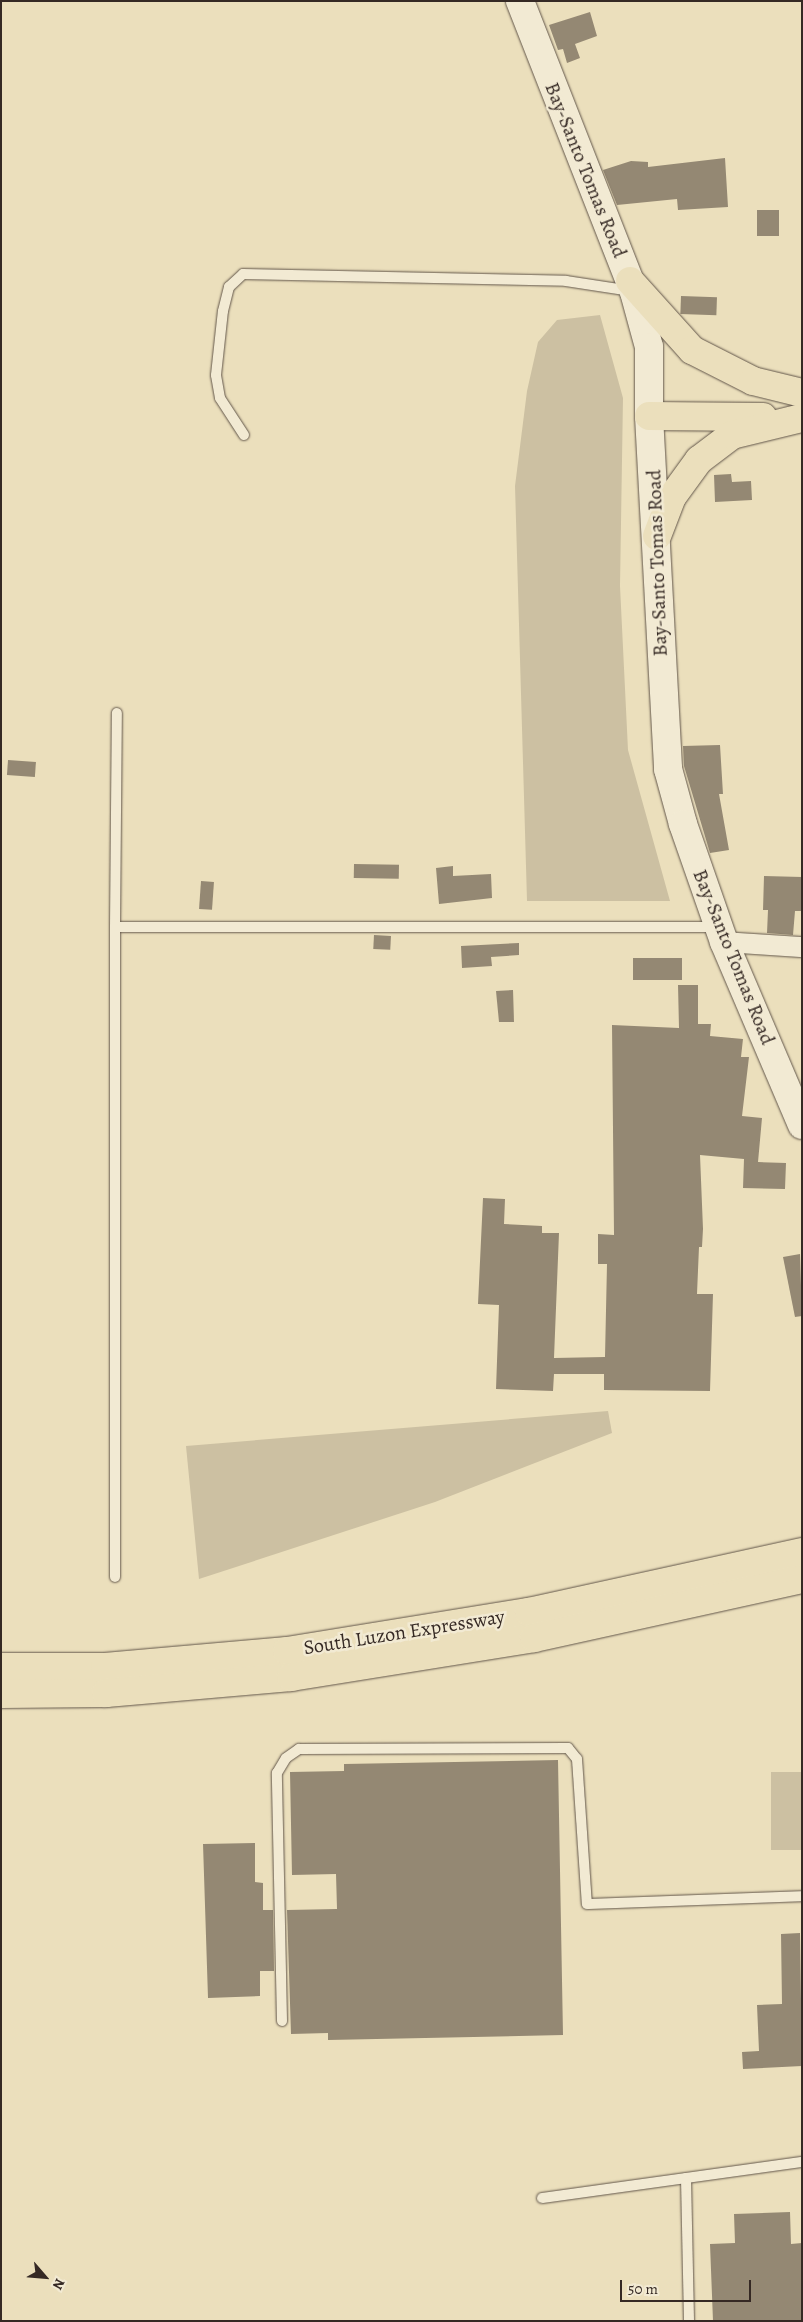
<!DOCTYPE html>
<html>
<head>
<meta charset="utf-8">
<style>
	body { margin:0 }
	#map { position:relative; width:803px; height:2322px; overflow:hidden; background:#ebdfbc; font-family:Alegreya,serif }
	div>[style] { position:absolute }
	.green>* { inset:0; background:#ccc0a2; transform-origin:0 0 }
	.building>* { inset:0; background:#948873; transform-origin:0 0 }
	.roads { filter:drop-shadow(0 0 1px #62564a) drop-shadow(0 0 1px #62564a) }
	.service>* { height:10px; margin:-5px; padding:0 5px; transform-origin:5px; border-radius:5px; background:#f2ead3 }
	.minor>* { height:20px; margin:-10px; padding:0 10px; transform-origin:10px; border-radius:10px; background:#f2ead3 }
	.secondary>* { height:28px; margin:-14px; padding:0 14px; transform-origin:14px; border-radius:14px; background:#f2ead3 }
	.motorway>* { height:28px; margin:-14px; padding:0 14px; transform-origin:14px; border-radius:14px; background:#ebdfbc }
	span { translate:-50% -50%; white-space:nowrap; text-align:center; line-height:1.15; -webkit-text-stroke:5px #f2ead3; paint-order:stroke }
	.street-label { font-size:20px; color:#352924 }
	.frame { position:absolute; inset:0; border:2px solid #352924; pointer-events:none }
	.north { position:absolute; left:20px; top:2252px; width:50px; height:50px; -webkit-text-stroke:4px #f2ead3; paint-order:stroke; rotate:117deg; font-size:14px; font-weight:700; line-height:20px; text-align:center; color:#352924 }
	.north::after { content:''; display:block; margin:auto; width:18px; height:22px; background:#352924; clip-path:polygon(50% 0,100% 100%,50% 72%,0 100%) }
	.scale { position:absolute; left:620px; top:2280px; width:131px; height:22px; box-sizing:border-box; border:2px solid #352924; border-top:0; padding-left:6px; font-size:15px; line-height:18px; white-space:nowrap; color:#352924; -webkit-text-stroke:4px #f2ead3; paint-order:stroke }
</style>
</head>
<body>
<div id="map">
	<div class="green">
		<i style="clip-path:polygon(600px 315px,623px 398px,620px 586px,628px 750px,670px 901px,527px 901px,515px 486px,527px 391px,538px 342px,557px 320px)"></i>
		<i style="clip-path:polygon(608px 1411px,612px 1433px,435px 1502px,199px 1579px,186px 1446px)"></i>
		<i style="left:802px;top:1772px;width:78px;height:31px;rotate:90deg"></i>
	</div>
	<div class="building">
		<i style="clip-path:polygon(590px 12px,597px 36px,575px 44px,580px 58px,567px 63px,563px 49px,558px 50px,549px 25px)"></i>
		<i style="clip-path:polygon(725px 158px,728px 207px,678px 210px,677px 199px,617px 205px,603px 170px,631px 161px,648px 162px,648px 167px)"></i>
		<i style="left:757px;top:210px;width:22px;height:26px"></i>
		<i style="left:681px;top:296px;width:36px;height:18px;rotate:2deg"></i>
		<i style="clip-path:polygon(731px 474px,732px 482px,751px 481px,752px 500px,715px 502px,714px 475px)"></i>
		<i style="clip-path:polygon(720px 745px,723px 794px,719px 794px,729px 850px,710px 853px,684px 766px,683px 746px)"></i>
		<i style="left:8px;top:760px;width:28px;height:15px;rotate:4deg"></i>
		<i style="left:354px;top:864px;width:45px;height:14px;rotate:1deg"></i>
		<i style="clip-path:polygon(453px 866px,453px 876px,491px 874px,492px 898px,439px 904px,436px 868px)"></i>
		<i style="clip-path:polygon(764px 876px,802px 877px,802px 911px,795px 911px,793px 935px,767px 933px,768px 910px,763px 910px)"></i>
		<i style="left:201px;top:881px;width:13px;height:28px;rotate:4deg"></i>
		<i style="left:374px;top:935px;width:17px;height:14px;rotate:3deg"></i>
		<i style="clip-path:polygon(519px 943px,519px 955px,491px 957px,492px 966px,462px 968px,461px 946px)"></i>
		<i style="left:633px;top:958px;width:49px;height:22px"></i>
		<i style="clip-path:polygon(678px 985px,698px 985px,698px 1024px,711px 1024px,710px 1036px,743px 1039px,741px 1057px,749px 1057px,742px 1116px,762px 1118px,758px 1162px,786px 1163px,785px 1189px,743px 1188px,744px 1159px,700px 1155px,703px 1229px,702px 1247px,699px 1247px,697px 1294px,713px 1294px,710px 1391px,604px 1390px,604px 1374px,554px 1374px,553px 1391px,496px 1389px,499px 1305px,478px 1304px,483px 1198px,505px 1199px,504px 1224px,542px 1226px,542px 1233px,559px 1233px,554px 1358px,605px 1357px,607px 1264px,598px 1264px,598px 1234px,614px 1235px,612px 1025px,679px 1028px)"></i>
		<i style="clip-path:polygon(513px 990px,514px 1022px,499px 1022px,496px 991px)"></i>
		<i style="clip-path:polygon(800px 1254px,802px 1316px,795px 1317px,783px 1257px)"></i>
		<i style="clip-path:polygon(558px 1760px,563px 2035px,328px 2040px,328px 2033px,291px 2034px,287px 1910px,337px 1909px,336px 1874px,292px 1875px,290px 1772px,344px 1771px,344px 1764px)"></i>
		<i style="clip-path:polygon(255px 1843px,255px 1882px,263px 1883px,263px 1910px,273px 1910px,274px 1971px,260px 1971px,260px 1996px,208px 1998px,203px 1844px)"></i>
		<i style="clip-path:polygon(800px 1933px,802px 2066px,743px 2069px,742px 2052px,759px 2051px,757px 2005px,782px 2004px,781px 1934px)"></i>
		<i style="clip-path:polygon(790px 2212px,791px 2244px,802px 2243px,802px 2321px,713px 2321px,710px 2244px,735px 2243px,734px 2214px)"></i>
	</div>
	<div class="roads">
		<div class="service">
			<i style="left:244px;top:435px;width:44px;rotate:-123deg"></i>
			<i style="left:220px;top:398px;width:23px;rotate:-100deg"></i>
			<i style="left:216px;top:375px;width:64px;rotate:-83.8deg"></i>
			<i style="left:223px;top:311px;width:25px;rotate:-76deg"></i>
			<i style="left:229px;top:287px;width:19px;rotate:-43deg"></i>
			<i style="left:243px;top:274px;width:323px;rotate:1.2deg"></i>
			<i style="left:566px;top:281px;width:66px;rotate:8.7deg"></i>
			<i style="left:115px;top:927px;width:214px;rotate:-89.5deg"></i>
			<i style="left:115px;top:1577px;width:650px;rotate:-90deg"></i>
			<i style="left:115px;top:927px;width:603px"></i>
			<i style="left:282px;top:2021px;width:248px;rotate:-91.2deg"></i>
			<i style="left:277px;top:1773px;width:17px;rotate:-59deg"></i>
			<i style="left:286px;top:1758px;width:16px;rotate:-35deg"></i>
			<i style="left:299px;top:1749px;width:269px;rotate:-0.2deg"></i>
			<i style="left:568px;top:1748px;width:14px;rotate:51deg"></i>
			<i style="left:577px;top:1759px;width:145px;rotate:86.1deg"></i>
			<i style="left:587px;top:1904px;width:215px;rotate:-2.1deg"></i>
			<i style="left:686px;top:2178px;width:143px;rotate:88.8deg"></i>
			<i style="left:542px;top:2198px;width:262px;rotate:-7.9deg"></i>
		</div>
		<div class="minor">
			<i style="left:724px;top:942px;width:78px;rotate:3.7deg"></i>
		</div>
		<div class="secondary">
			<i style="left:520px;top:1px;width:313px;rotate:68.6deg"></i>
			<i style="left:634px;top:292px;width:57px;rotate:74.7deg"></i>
			<i style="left:649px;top:347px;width:69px;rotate:90deg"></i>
			<i style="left:649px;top:416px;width:354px;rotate:86.9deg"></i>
			<i style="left:668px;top:769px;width:57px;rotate:74.7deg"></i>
			<i style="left:683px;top:824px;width:125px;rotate:70.8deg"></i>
			<i style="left:724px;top:942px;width:199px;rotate:66.9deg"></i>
		</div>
		<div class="motorway">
			<i style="left:630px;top:281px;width:93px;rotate:48.1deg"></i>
			<i style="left:692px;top:350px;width:68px;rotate:26.9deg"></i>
			<i style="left:753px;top:381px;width:50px;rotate:13.8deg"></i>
			<i style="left:649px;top:416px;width:114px;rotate:0.5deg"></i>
			<i style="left:657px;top:536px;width:42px;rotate:-69deg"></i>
			<i style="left:672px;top:497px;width:46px;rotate:-53.9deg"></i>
			<i style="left:699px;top:460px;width:41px;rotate:-37.1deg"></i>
			<i style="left:732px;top:435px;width:72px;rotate:-13.7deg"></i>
			<i style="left:1px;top:1667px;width:104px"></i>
			<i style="left:105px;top:1667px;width:183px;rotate:-5deg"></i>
			<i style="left:287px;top:1651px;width:245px;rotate:-9.2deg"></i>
			<i style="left:529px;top:1612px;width:280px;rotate:-12.4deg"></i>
			<i style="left:1px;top:1694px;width:105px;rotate:-0.5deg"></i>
			<i style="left:106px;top:1693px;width:186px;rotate:-4.9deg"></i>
			<i style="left:291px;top:1677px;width:246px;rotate:-9.1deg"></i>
			<i style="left:534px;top:1638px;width:274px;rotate:-12.4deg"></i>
		</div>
	</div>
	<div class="street-label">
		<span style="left:586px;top:170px;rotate:68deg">Bay-Santo Tomas Road</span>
		<span style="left:657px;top:563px;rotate:-92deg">Bay-Santo Tomas Road</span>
		<span style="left:734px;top:957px;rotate:68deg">Bay-Santo Tomas Road</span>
		<span style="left:404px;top:1632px;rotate:-9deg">South Luzon Expressway</span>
	</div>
	<div class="frame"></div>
	<div class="north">N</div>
	<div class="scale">50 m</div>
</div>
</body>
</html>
